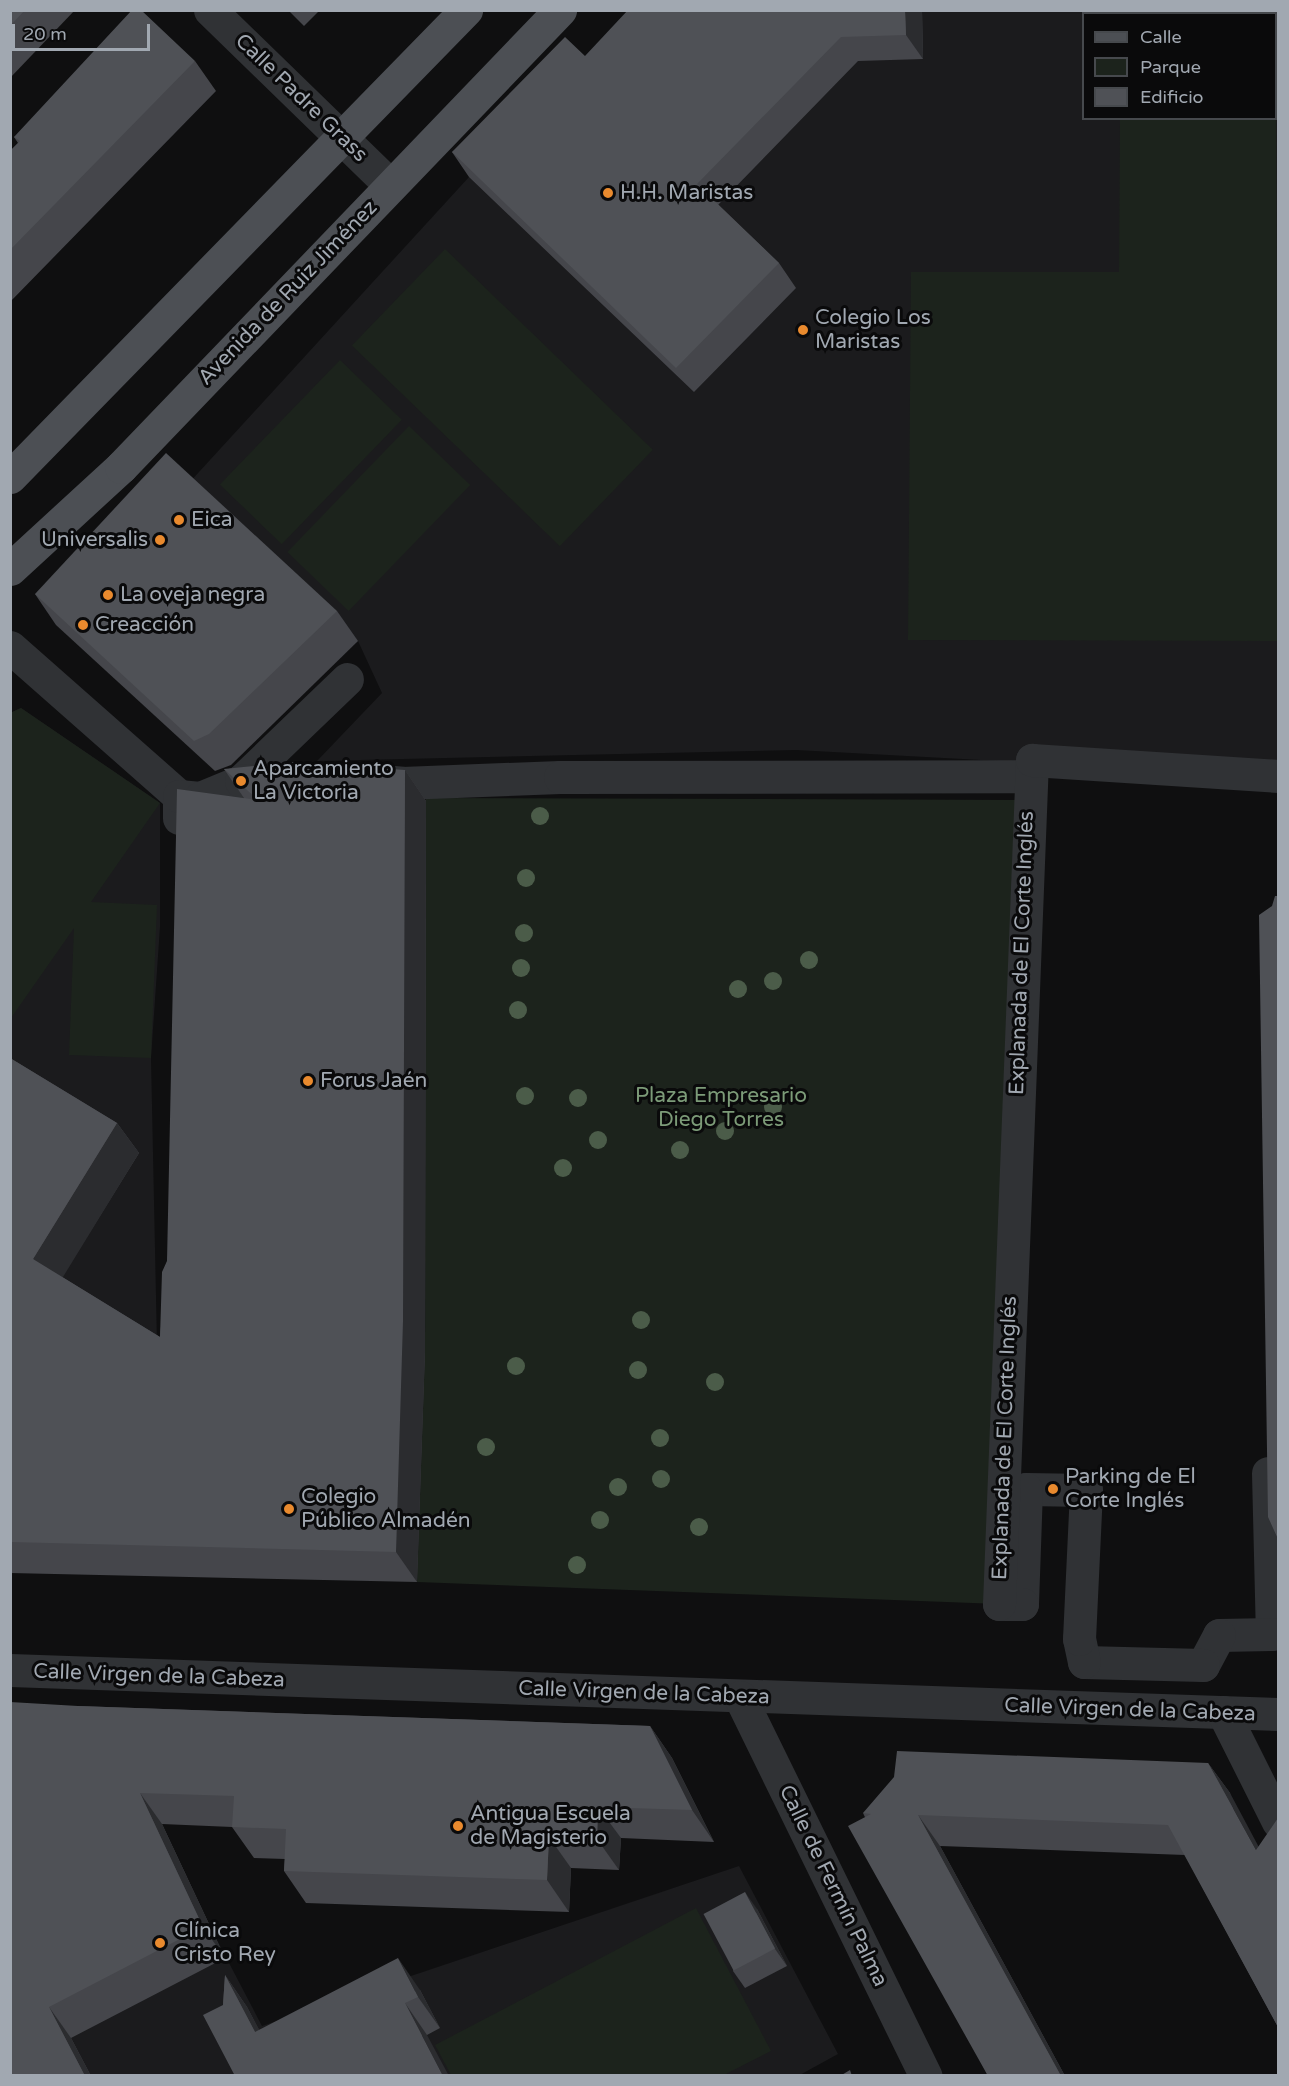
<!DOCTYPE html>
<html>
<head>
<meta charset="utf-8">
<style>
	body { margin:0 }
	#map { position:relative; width:1289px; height:2086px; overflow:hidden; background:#0f0f10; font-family:"Varela Round",sans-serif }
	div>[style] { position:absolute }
	.built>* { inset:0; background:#1b1b1d }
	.green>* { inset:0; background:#1c231c; transform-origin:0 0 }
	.minor>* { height:33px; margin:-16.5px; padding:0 16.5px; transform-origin:16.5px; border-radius:16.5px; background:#303235 }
	.major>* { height:33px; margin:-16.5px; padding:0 16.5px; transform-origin:16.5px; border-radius:16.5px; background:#4c4f54 }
	.trees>* { width:18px; height:18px; margin:-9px; border-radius:50%; background:#4b5c49 }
	.wall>* { inset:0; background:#45464b }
	.shaded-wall>* { inset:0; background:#2b2c2f }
	.building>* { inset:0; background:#4f5156; transform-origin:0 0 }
	.dots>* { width:16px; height:16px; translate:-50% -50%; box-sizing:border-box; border:3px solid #0a0a0b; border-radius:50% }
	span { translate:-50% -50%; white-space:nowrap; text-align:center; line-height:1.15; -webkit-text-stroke:6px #0a0a0b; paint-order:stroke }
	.street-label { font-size:21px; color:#a1a8b1 }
	.poi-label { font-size:21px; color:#a1a8b1 }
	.left { translate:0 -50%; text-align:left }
	.right { translate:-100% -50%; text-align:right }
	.park-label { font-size:21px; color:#7c9b78 }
	.frame { position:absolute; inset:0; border:12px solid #a1a8b1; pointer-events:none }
	.legend { position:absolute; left:1082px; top:12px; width:195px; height:108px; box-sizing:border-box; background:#0a0a0b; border:2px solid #46494d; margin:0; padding:8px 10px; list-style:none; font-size:18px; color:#a1a8b1 }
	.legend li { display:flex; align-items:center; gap:12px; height:30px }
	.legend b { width:30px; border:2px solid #46494d }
	.scale { position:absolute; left:12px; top:24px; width:138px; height:27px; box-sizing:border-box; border:3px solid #a1a8b1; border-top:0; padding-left:8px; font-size:18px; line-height:21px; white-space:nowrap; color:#a1a8b1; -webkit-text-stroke:4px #0a0a0b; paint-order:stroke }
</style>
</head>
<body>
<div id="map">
	<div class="built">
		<i style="clip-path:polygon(evenodd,632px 11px,1278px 11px,1278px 776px,796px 750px,317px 761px,382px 693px,358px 641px,188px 484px,469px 177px,632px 11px,1084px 14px,1276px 14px,1276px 118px,1084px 118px,1084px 14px)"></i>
		<i style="clip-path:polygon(21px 708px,160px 803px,160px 927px,151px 1058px,157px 1344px,11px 1572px,10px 713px)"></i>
		<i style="clip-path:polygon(739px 1866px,838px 2054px,798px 2076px,11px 2076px,194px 1896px,262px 2026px)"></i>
	</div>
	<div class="green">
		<i style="clip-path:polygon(1276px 56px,1278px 641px,908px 640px,911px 272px,1119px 272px,1120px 119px,1276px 118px)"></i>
		<i style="left:445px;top:249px;width:289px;height:134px;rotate:44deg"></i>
		<i style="left:340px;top:360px;width:86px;height:173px;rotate:44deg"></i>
		<i style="left:409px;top:426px;width:85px;height:175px;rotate:44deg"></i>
		<i style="clip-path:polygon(21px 708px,160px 803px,91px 902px,157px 905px,151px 1058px,69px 1055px,74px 928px,11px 1018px,10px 713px)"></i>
		<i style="clip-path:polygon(426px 798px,1028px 800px,999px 1604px,417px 1582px,425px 1352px)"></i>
		<i style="clip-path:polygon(696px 1908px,771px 2051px,724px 2075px,451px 2075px,435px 2045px)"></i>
	</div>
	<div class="minor">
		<i style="left:210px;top:10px;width:252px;rotate:44.2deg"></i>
		<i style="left:10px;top:647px;width:225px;rotate:41.4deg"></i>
		<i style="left:179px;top:796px;width:22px;rotate:90deg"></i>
		<i style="left:370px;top:780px;width:32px;rotate:5deg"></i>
		<i style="left:402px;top:783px;width:158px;rotate:-2.2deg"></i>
		<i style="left:560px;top:777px;width:459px;rotate:-0.1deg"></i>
		<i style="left:241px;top:781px;width:147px;rotate:-43.9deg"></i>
		<i style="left:179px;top:796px;width:21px;rotate:5deg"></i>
		<i style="left:200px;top:798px;width:44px;rotate:-22.5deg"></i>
		<i style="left:241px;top:781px;width:38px;rotate:-5deg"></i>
		<i style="left:1268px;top:1473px;width:161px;rotate:88.6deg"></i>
		<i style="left:1272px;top:1634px;width:53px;rotate:178.9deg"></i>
		<i style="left:1219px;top:1635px;width:34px;rotate:118deg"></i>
		<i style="left:1203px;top:1665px;width:119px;rotate:-178.6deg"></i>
		<i style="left:1084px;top:1662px;width:24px;rotate:-102deg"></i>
		<i style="left:1079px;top:1639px;width:149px;rotate:-87.3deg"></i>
		<i style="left:1086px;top:1490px;width:60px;rotate:-179deg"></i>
		<i style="left:1026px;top:1489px;width:115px;rotate:92deg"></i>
		<i style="left:1022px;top:1604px;width:23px;rotate:180deg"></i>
		<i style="left:999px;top:1604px;width:845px;rotate:-87.76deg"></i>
		<i style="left:1032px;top:760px;width:247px;rotate:3.7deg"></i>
		<i style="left:10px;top:1670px;width:1269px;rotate:1.99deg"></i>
		<i style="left:740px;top:1697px;width:422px;rotate:63.9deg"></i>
		<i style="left:1223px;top:1712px;width:123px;rotate:63.4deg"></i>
	</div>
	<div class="major">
		<i style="left:10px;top:477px;width:653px;rotate:-45.68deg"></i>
		<i style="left:10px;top:569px;width:151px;rotate:-42.6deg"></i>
		<i style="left:121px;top:467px;width:634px;rotate:-46.15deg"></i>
	</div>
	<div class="trees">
		<i style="left:540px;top:816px"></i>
		<i style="left:526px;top:878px"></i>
		<i style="left:524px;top:933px"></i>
		<i style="left:809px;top:960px"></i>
		<i style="left:521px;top:968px"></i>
		<i style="left:773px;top:981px"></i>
		<i style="left:738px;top:989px"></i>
		<i style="left:518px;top:1010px"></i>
		<i style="left:525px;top:1096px"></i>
		<i style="left:578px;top:1098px"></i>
		<i style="left:773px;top:1107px"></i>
		<i style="left:725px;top:1131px"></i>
		<i style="left:598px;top:1140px"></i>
		<i style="left:680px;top:1150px"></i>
		<i style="left:563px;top:1168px"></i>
		<i style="left:641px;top:1320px"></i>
		<i style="left:516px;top:1366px"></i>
		<i style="left:638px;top:1370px"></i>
		<i style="left:715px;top:1382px"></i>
		<i style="left:660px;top:1438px"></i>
		<i style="left:486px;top:1447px"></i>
		<i style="left:661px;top:1479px"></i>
		<i style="left:618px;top:1487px"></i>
		<i style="left:600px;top:1520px"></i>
		<i style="left:699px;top:1527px"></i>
		<i style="left:577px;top:1565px"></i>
	</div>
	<div class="wall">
		<i style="clip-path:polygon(10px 10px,75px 10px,10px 78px)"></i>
		<i style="clip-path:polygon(288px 10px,320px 10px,304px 26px)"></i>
		<i style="clip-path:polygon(922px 10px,923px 59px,858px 61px,718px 205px,779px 263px,796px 288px,694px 392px,469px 177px,452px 152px,585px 56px)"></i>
		<i style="clip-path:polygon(195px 61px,216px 91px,10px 302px,10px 151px,18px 143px,14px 137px)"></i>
		<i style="clip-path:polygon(35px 594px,337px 611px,358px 641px,231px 765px,215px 771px,56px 625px)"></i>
		<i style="clip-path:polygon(224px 769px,405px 770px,426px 801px,425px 1352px,417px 1582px,10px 1573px,10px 1058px,117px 1123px,139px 1153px,62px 1277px,160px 1337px,167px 1261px,244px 798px)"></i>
		<i style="clip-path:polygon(78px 1706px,650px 1726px,672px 1758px,714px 1842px,621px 1838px,619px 1870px,571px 1868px,569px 1912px,306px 1903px,284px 1871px,285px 1859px,254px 1858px,232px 1827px,162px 1824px,225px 1958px,71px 2038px,91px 2076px,10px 2076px)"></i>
		<i style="clip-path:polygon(1208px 1763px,1230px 1793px,1278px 2027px,1185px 1855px,940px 1846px,1065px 2076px,988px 2076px,863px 1813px)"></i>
		<i style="clip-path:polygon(757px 1909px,787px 1966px,745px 1988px,733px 1971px)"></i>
		<i style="clip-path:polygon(225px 1975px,247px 2007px,259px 2030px,420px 1990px,440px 2028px,427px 2035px,235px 2076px,223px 2005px)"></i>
	</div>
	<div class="shaded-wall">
		<i style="clip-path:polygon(905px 10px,922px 10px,923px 59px,906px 35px)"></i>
		<i style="clip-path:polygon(405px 770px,426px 801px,425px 1352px,417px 1582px,396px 1552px)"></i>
		<i style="clip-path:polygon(117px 1123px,139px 1153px,55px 1290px,33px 1259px)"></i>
		<i style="clip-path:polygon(650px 1726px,672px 1758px,714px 1842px,692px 1810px)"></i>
		<i style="clip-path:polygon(1208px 1763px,1230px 1793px,1277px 1881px,1256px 1850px)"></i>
		<i style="clip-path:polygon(140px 1793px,162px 1824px,225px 1958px,203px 1927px)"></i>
		<i style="clip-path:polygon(598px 1807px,621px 1838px,619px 1870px,597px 1839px)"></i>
		<i style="clip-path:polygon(918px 1815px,940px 1846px,1065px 2076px,1061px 2076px)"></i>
		<i style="clip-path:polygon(549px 1837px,571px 1868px,569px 1912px,547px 1880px)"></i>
		<i style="clip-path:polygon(745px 1892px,757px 1909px,787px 1966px,775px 1949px)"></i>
		<i style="clip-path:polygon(398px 1958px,420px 1990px,440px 2028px,418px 1997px)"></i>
		<i style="clip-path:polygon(225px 1975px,247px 2007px,277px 2063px,255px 2032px)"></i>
		<i style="clip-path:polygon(405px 2003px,427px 2035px,449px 2076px,443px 2076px)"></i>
		<i style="clip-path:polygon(49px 2007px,71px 2038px,91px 2076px,85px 2076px)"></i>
	</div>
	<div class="building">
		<i style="clip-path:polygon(10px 10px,25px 10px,10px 26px)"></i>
		<i style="clip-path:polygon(132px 10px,141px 10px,195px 61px,10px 250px,10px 151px,20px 141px,14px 137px)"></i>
		<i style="clip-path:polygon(628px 10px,905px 10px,906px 35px,841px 37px,697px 184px,779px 263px,676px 368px,452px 152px,565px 37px,585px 56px)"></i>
		<i style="clip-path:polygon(166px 453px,337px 611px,209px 734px,194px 741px,35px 594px)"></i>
		<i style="clip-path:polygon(292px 762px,405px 770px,403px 1321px,396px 1552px,10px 1542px,10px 1058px,117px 1123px,33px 1259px,160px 1337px,162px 1272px,167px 1261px,177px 789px,258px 800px,224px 769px)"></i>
		<i style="clip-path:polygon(1275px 896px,1278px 896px,1278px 1539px,1268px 1517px,1259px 915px,1272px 906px)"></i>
		<i style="clip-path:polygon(10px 1702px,78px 1706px,650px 1726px,692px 1810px,598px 1807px,597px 1839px,549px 1837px,547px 1880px,284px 1871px,286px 1829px,232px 1827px,234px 1796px,140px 1793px,203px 1927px,49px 2007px,85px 2076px,10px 2076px)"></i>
		<i style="clip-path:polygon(897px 1751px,1208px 1763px,1256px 1850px,1278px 1818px,1278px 2027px,1168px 1825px,918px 1815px,1061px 2076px,988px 2076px,848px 1826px,871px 1814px,863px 1813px,894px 1777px)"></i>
		<i style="left:745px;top:1892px;width:64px;height:47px;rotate:62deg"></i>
		<i style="clip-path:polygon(398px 1958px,418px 1997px,405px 2003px,443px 2076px,235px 2076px,203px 2015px,223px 2005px,225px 1975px,255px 2032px)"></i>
		<i style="clip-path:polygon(850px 2070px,852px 2076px,840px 2076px)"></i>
	</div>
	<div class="dots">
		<i style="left:608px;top:193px;background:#e98a2e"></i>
		<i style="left:803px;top:330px;background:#e98a2e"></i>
		<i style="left:179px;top:520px;background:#e98a2e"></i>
		<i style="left:160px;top:540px;background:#e98a2e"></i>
		<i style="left:108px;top:595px;background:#e98a2e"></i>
		<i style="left:83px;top:625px;background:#e98a2e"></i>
		<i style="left:241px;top:781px;background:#e98a2e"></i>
		<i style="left:308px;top:1081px;background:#e98a2e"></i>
		<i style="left:1053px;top:1489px;background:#e98a2e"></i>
		<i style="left:289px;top:1509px;background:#e98a2e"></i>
		<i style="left:458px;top:1826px;background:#e98a2e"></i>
		<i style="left:160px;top:1943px;background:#e98a2e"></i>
	</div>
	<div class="street-label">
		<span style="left:301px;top:98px;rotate:44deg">Calle Padre Grass</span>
		<span style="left:288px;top:293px;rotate:-46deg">Avenida de Ruiz Jiménez</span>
		<span style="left:1022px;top:953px;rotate:-88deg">Explanada de El Corte Inglés</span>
		<span style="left:1005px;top:1438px;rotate:-88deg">Explanada de El Corte Inglés</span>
		<span style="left:159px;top:1676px;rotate:2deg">Calle Virgen de la Cabeza</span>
		<span style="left:644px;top:1693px;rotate:2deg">Calle Virgen de la Cabeza</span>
		<span style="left:1130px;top:1710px;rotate:2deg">Calle Virgen de la Cabeza</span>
		<span style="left:833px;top:1886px;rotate:64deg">Calle de Fermín Palma</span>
	</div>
	<div class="poi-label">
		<span class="left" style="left:620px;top:193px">H.H. Maristas</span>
		<span class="left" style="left:815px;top:330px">Colegio Los<br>Maristas</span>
		<span class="left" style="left:191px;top:520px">Eica</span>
		<span class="right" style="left:148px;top:540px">Universalis</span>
		<span class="left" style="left:120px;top:595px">La oveja negra</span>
		<span class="left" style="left:95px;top:625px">Creacción</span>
		<span class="left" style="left:253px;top:781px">Aparcamiento<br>La Victoria</span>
		<span class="left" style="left:320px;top:1081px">Forus Jaén</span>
		<span class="left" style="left:1065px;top:1489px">Parking de El<br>Corte Inglés</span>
		<span class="left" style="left:301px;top:1509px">Colegio<br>Público Almadén</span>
		<span class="left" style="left:470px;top:1826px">Antigua Escuela<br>de Magisterio</span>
		<span class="left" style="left:174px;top:1943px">Clínica<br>Cristo Rey</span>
	</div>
	<div class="park-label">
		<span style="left:721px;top:1108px">Plaza Empresario<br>Diego Torres</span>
	</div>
	<div class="frame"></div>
	<ul class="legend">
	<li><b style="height:8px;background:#4c4f54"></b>Calle</li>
	<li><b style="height:16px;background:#1c231c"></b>Parque</li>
	<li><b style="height:16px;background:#4f5156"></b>Edificio</li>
	</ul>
	<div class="scale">20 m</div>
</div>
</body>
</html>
